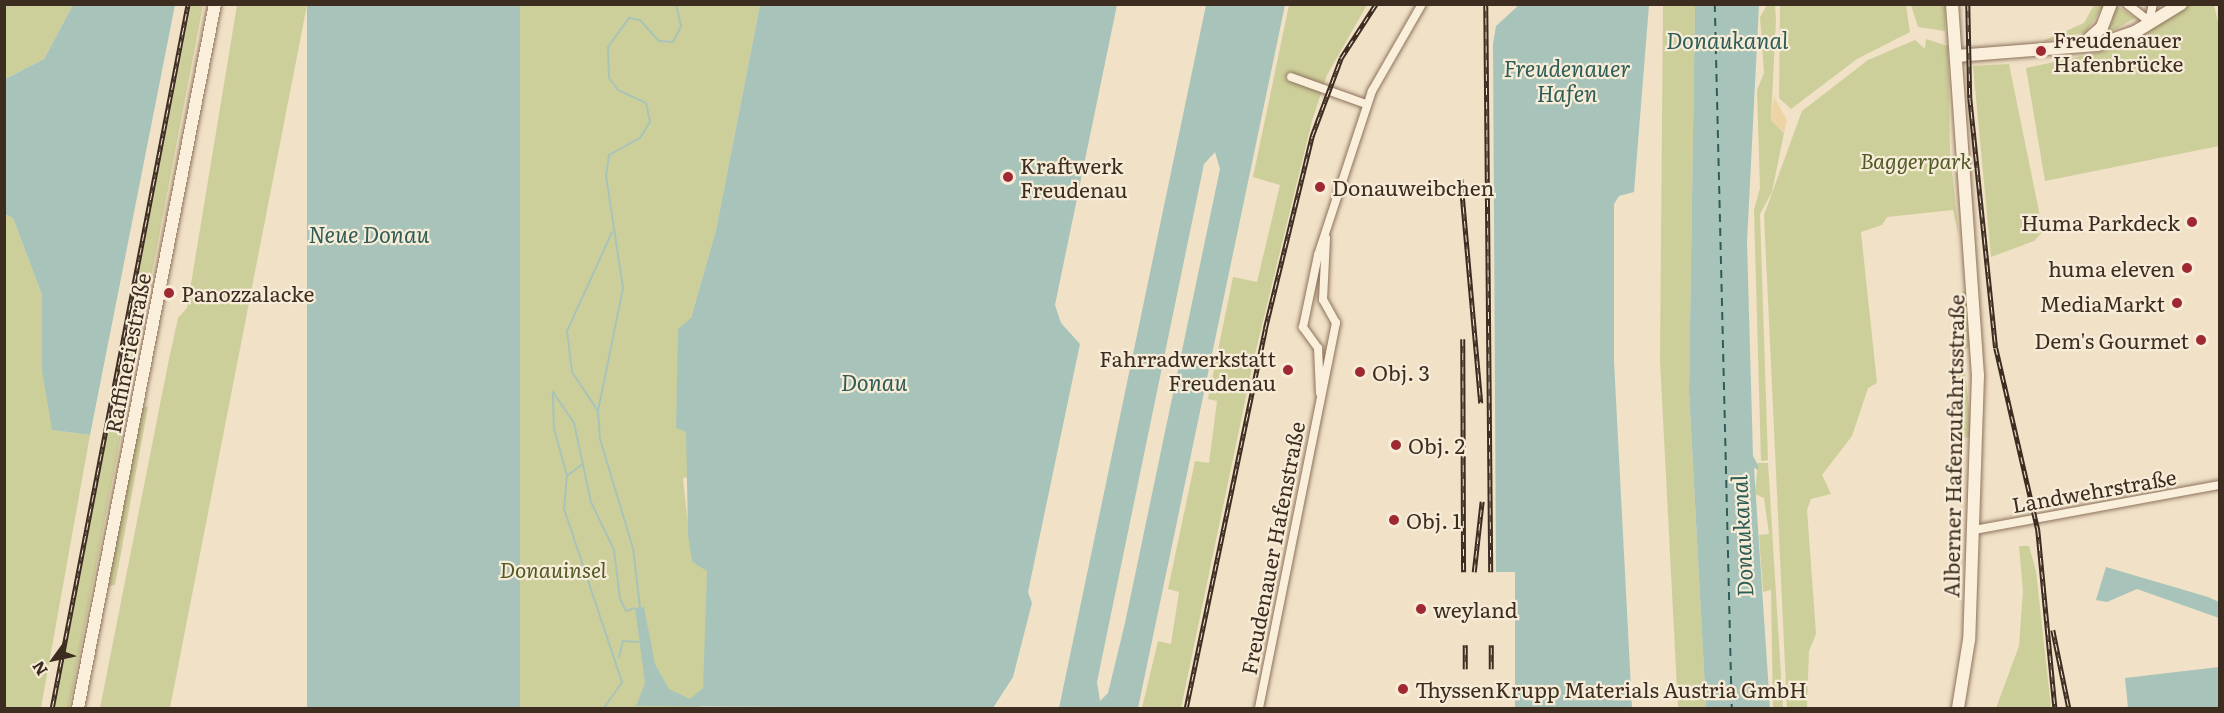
<!DOCTYPE html>
<html>
<head>
<meta charset="utf-8">
<style>
	body { margin:0 }
	#map { position:relative; width:2224px; height:713px; overflow:hidden; background:#f0e1c7; font-family:Literata,serif }
	div>[style] { position:absolute }
	.green>* { inset:0; background:#cdcf9a }
	.sand>* { inset:0; background:#ecd4a4 }
	.water>* { inset:0; background:#a8c4ba; transform-origin:0 0 }
	.stream>* { height:2px; margin:-1px; padding:0 1px; transform-origin:1px; border-radius:1px; background:#a8c4ba }
	.ferry>* { height:1.5px; margin-top:-0.75px; transform-origin:0; background:repeating-linear-gradient(90deg,#2e5d57 0 8px,transparent 0 14px) }
	.roads { filter:drop-shadow(0 0 2px #8d725b) drop-shadow(0 0 2px #8d725b) }
	.street>* { height:8px; margin:-4px; padding:0 4px; transform-origin:4px; border-radius:4px; background:#faefdb }
	.secondary>* { height:12px; margin:-6px; padding:0 6px; transform-origin:6px; border-radius:6px; background:#faefdb }
	.rail>* { height:4.5px; margin-top:-2.25px; transform-origin:0; background:repeating-linear-gradient(90deg,#f7ecd7 0 7px,#3d2c20 0 14px); box-sizing:border-box; border-block:2px solid #3d2c20 }
	.dots>* { width:16px; height:16px; translate:-50% -50%; box-sizing:border-box; border:3px solid #f7ecd7; border-radius:50% }
	span { translate:-50% -50%; white-space:nowrap; text-align:center; line-height:1.15; -webkit-text-stroke:4.5px #f7ecd7; paint-order:stroke }
	.poi-label { font-size:21px; color:#3d2c20 }
	.left { translate:0 -50%; text-align:left }
	.right { translate:-100% -50%; text-align:right }
	.park-label { font-size:21px; color:#505a25; font-style:italic }
	.street-label { font-size:21px; color:#3d2c20 }
	.water-label { font-size:22px; color:#2e5d57; font-style:italic }
	.frame { position:absolute; inset:0; border:6px solid #3d2c20; pointer-events:none }
	.north { position:absolute; left:24px; top:629px; width:60px; height:60px; -webkit-text-stroke:4px #f7ecd7; paint-order:stroke; rotate:237deg; font-size:16px; font-weight:700; line-height:24px; text-align:center; color:#3d2c20 }
	.north::after { content:''; display:block; margin:auto; width:21px; height:27px; background:#3d2c20; clip-path:polygon(50% 0,100% 100%,50% 72%,0 100%) }
</style>
</head>
<body>
<div id="map">
	<div class="green">
		<i style="clip-path:polygon(2192px 4px,2214px 5px,2219px 26px,2219px 146px,2045px 181px,2026px 68px,2119px 48px)"></i>
		<i style="clip-path:polygon(5px 5px,73px 5px,44px 59px,5px 79px)"></i>
		<i style="clip-path:polygon(191px 5px,203px 5px,69px 708px,54px 708px)"></i>
		<i style="clip-path:polygon(237px 5px,307px 5px,170px 708px,100px 708px,169px 359px,178px 318px,187px 308px)"></i>
		<i style="clip-path:polygon(520px 5px,760px 5px,716px 230px,691px 318px,676px 428px,686px 431px,689px 477px,683px 478px,692px 562px,707px 570px,706px 670px,700px 708px,382px 708px)"></i>
		<i style="clip-path:polygon(1289px 5px,1367px 5px,1327px 75px,1312px 121px,1254px 358px,1181px 708px,1142px 708px,1158px 641px,1171px 644px,1179px 592px,1168px 589px,1195px 461px,1209px 463px,1217px 401px,1208px 399px,1233px 277px,1257px 282px,1280px 185px,1253px 177px)"></i>
		<i style="clip-path:polygon(1663px 5px,1695px 5px,1689px 392px,1706px 708px,1678px 708px,1660px 361px)"></i>
		<i style="clip-path:polygon(1767px 5px,1775px 5px,1776px 20px,1771px 120px,1784px 133px,1772px 192px,1760px 214px,1768px 460px,1761px 461px,1754px 210px,1760px 188px,1757px 90px,1764px 73px,1760px 17px)"></i>
		<i style="clip-path:polygon(1780px 5px,1906px 5px,1910px 32px,1857px 59px,1791px 109px,1779px 98px)"></i>
		<i style="clip-path:polygon(1911px 5px,1945px 5px,1945px 31px,1918px 27px)"></i>
		<i style="clip-path:polygon(2094px 5px,2104px 5px,2086px 32px,2041px 42px,2084px 23px)"></i>
		<i style="clip-path:polygon(2116px 5px,2135px 18px,2095px 41px,2111px 24px)"></i>
		<i style="clip-path:polygon(1926px 39px,1948px 46px,1950px 152px,1959px 237px,1953px 210px,1887px 217px,1882px 225px,1861px 232px,1877px 383px,1868px 388px,1852px 436px,1822px 475px,1831px 494px,1811px 499px,1807px 510px,1816px 634px,1809px 651px,1807px 708px,1787px 708px,1764px 215px,1802px 111px,1868px 60px,1915px 40px,1925px 49px)"></i>
		<i style="clip-path:polygon(2009px 64px,2043px 231px,2034px 241px,1991px 257px,1973px 66px)"></i>
		<i style="clip-path:polygon(4px 214px,13px 218px,42px 295px,52px 430px,90px 435px,41px 708px,5px 708px)"></i>
		<i style="clip-path:polygon(1962px 291px,1968px 292px,1973px 346px,1965px 349px)"></i>
		<i style="clip-path:polygon(1965px 370px,1972px 437px,1955px 439px,1961px 436px,1961px 385px,1953px 384px,1950px 372px)"></i>
		<i style="clip-path:polygon(142px 406px,148px 407px,115px 585px,107px 586px)"></i>
		<i style="clip-path:polygon(1758px 463px,1768px 463px,1783px 708px,1773px 708px,1771px 590px,1763px 592px,1759px 535px,1769px 534px,1764px 498px,1755px 494px)"></i>
		<i style="clip-path:polygon(2019px 546px,2029px 546px,2036px 571px,2051px 708px,1996px 708px,2019px 646px,2023px 591px)"></i>
	</div>
	<div class="sand">
		<i style="clip-path:polygon(1774px 97px,1787px 120px,1784px 133px,1771px 120px)"></i>
	</div>
	<div class="water">
		<i style="left:307px;top:4px;width:213px;height:717px"></i>
		<i style="clip-path:polygon(73px 5px,175px 5px,90px 435px,52px 430px,42px 371px,42px 295px,13px 218px,4px 214px,5px 79px,44px 59px)"></i>
		<i style="clip-path:polygon(760px 5px,1117px 5px,1055px 305px,1061px 323px,1080px 344px,1028px 592px,1032px 603px,1013px 677px,993px 708px,636px 706px,645px 683px,635px 608px,644px 607px,655px 664px,669px 689px,690px 699px,703px 688px,707px 571px,692px 562px,688px 535px,686px 432px,676px 428px,678px 329px,691px 318px,716px 230px)"></i>
		<i style="clip-path:polygon(evenodd,1206px 5px,1285px 5px,1138px 708px,1059px 708px,1206px 5px,1215px 152px,1220px 169px,1125px 623px,1108px 693px,1100px 701px,1097px 682px,1204px 164px,1215px 152px)"></i>
		<i style="clip-path:polygon(1519px 5px,1649px 5px,1634px 192px,1619px 196px,1614px 204px,1614px 361px,1632px 708px,1515px 708px,1515px 572px,1496px 572px,1493px 44px,1496px 26px)"></i>
		<i style="clip-path:polygon(1695px 5px,1759px 5px,1747px 242px,1753px 456px,1758px 465px,1758px 470px,1754px 468px,1770px 708px,1706px 708px,1689px 392px)"></i>
		<i style="clip-path:polygon(2106px 567px,2208px 597px,2219px 602px,2219px 618px,2137px 589px,2107px 602px,2096px 600px)"></i>
		<i style="clip-path:polygon(2219px 667px,2219px 708px,2128px 708px,2125px 678px)"></i>
	</div>
	<div class="stream">
		<i style="left:612px;top:232px;width:109px;rotate:114.4deg"></i>
		<i style="left:567px;top:331px;width:41px;rotate:83deg"></i>
		<i style="left:572px;top:372px;width:47px;rotate:56.3deg"></i>
		<i style="left:598px;top:411px;width:28px;rotate:86deg"></i>
		<i style="left:600px;top:439px;width:114px;rotate:73.2deg"></i>
		<i style="left:633px;top:548px;width:60px;rotate:83.3deg"></i>
		<i style="left:598px;top:411px;width:126px;rotate:-78.5deg"></i>
		<i style="left:623px;top:288px;width:113px;rotate:-98.6deg"></i>
		<i style="left:606px;top:176px;width:21px;rotate:-82deg"></i>
		<i style="left:609px;top:155px;width:35px;rotate:-29deg"></i>
		<i style="left:640px;top:138px;width:19px;rotate:-58deg"></i>
		<i style="left:650px;top:122px;width:19px;rotate:-102deg"></i>
		<i style="left:646px;top:103px;width:31px;rotate:-155deg"></i>
		<i style="left:618px;top:90px;width:15px;rotate:-127deg"></i>
		<i style="left:609px;top:78px;width:31px;rotate:-92deg"></i>
		<i style="left:608px;top:47px;width:36px;rotate:-54deg"></i>
		<i style="left:629px;top:18px;width:11px;rotate:10deg"></i>
		<i style="left:640px;top:20px;width:28px;rotate:48deg"></i>
		<i style="left:659px;top:41px;width:14px;rotate:4deg"></i>
		<i style="left:673px;top:42px;width:18px;rotate:-63deg"></i>
		<i style="left:681px;top:26px;width:23px;rotate:-103deg"></i>
		<i style="left:567px;top:476px;width:18px;rotate:-38deg"></i>
		<i style="left:619px;top:657px;width:16px;rotate:-76deg"></i>
		<i style="left:623px;top:641px;width:17px;rotate:3deg"></i>
		<i style="left:604px;top:708px;width:32px;rotate:-55deg"></i>
		<i style="left:622px;top:682px;width:182px;rotate:-108.5deg"></i>
		<i style="left:564px;top:509px;width:33px;rotate:-85deg"></i>
		<i style="left:567px;top:476px;width:50px;rotate:-105.2deg"></i>
		<i style="left:554px;top:428px;width:36px;rotate:-92deg"></i>
		<i style="left:553px;top:392px;width:37px;rotate:56deg"></i>
		<i style="left:574px;top:423px;width:81px;rotate:77.9deg"></i>
		<i style="left:591px;top:502px;width:53px;rotate:64.4deg"></i>
		<i style="left:614px;top:550px;width:49px;rotate:83deg"></i>
		<i style="left:620px;top:599px;width:13px;rotate:63deg"></i>
		<i style="left:626px;top:611px;width:9px;rotate:-18deg"></i>
	</div>
	<div class="ferry">
		<i style="left:1715px;top:4px;width:704px;rotate:88.62deg"></i>
	</div>
	<div class="roads">
		<div class="street">
			<i style="left:2127px;top:4px;width:28px;rotate:38deg"></i>
			<i style="left:2149px;top:21px;width:17px;rotate:-77deg"></i>
			<i style="left:1291px;top:77px;width:80px;rotate:19.8deg"></i>
			<i style="left:1320px;top:393px;width:45px;rotate:-92.5deg"></i>
			<i style="left:1318px;top:348px;width:26px;rotate:-126deg"></i>
			<i style="left:1303px;top:327px;width:74px;rotate:-78.2deg"></i>
			<i style="left:1318px;top:255px;width:173px;rotate:-71.8deg"></i>
			<i style="left:1372px;top:91px;width:100px;rotate:-60.1deg"></i>
			<i style="left:1974px;top:530px;width:250px;rotate:-10.4deg"></i>
			<i style="left:1259px;top:708px;width:393px;rotate:-78.7deg"></i>
			<i style="left:1336px;top:323px;width:26px;rotate:-119deg"></i>
			<i style="left:1323px;top:300px;width:62px;rotate:-87.2deg"></i>
		</div>
		<div class="secondary">
			<i style="left:1952px;top:4px;width:372px;rotate:86deg"></i>
			<i style="left:1978px;top:375px;width:265px;rotate:91.9deg"></i>
			<i style="left:1969px;top:640px;width:69px;rotate:99.2deg"></i>
			<i style="left:2081px;top:46px;width:28px;rotate:-42deg"></i>
			<i style="left:2102px;top:27px;width:25px;rotate:-69deg"></i>
			<i style="left:1956px;top:56px;width:141px;rotate:-4.5deg"></i>
			<i style="left:2097px;top:45px;width:40px;rotate:-18.9deg"></i>
			<i style="left:2135px;top:32px;width:54px;rotate:-31.3deg"></i>
			<i style="left:78px;top:708px;width:717px;rotate:-78.99deg"></i>
		</div>
	</div>
	<div class="rail">
		<i style="left:1486px;top:4px;width:568px;rotate:89.5deg"></i>
		<i style="left:1968px;top:4px;width:94px;rotate:88.8deg"></i>
		<i style="left:1970px;top:98px;width:251px;rotate:84.1deg"></i>
		<i style="left:1996px;top:348px;width:187px;rotate:77deg"></i>
		<i style="left:2038px;top:530px;width:179px;rotate:84.5deg"></i>
		<i style="left:1461px;top:179px;width:225px;rotate:84.9deg"></i>
		<i style="left:1463px;top:339px;width:233px;rotate:89.8deg"></i>
		<i style="left:1474px;top:572px;width:71px;rotate:-83.6deg"></i>
		<i style="left:2053px;top:630px;width:80px;rotate:78.4deg"></i>
		<i style="left:1465px;top:669px;width:24px;rotate:-90deg"></i>
		<i style="left:1491px;top:669px;width:24px;rotate:-90deg"></i>
		<i style="left:52px;top:708px;width:717px;rotate:-79.07deg"></i>
		<i style="left:1186px;top:708px;width:387px;rotate:-78.2deg"></i>
		<i style="left:1265px;top:329px;width:199px;rotate:-76.3deg"></i>
		<i style="left:1312px;top:136px;width:83px;rotate:-69.6deg"></i>
		<i style="left:1341px;top:58px;width:64px;rotate:-57.1deg"></i>
	</div>
	<div class="dots">
		<i style="left:2041px;top:51px;background:#9e2932"></i>
		<i style="left:1008px;top:177px;background:#9e2932"></i>
		<i style="left:1320px;top:187px;background:#9e2932"></i>
		<i style="left:2192px;top:222px;background:#9e2932"></i>
		<i style="left:2187px;top:268px;background:#9e2932"></i>
		<i style="left:169px;top:293px;background:#9e2932"></i>
		<i style="left:2177px;top:303px;background:#9e2932"></i>
		<i style="left:2201px;top:340px;background:#9e2932"></i>
		<i style="left:1288px;top:370px;background:#9e2932"></i>
		<i style="left:1360px;top:372px;background:#9e2932"></i>
		<i style="left:1396px;top:445px;background:#9e2932"></i>
		<i style="left:1394px;top:520px;background:#9e2932"></i>
		<i style="left:1421px;top:609px;background:#9e2932"></i>
		<i style="left:1403px;top:689px;background:#9e2932"></i>
	</div>
	<div class="poi-label">
		<span class="left" style="left:2053px;top:51px">Freudenauer<br>Hafenbrücke</span>
		<span class="left" style="left:1020px;top:177px">Kraftwerk<br>Freudenau</span>
		<span class="left" style="left:1332px;top:187px">Donauweibchen</span>
		<span class="right" style="left:2180px;top:222px">Huma Parkdeck</span>
		<span class="right" style="left:2175px;top:268px">huma eleven</span>
		<span class="left" style="left:181px;top:293px">Panozzalacke</span>
		<span class="right" style="left:2165px;top:303px">MediaMarkt</span>
		<span class="right" style="left:2189px;top:340px">Dem's Gourmet</span>
		<span class="right" style="left:1276px;top:370px">Fahrradwerkstatt<br>Freudenau</span>
		<span class="left" style="left:1372px;top:372px">Obj. 3</span>
		<span class="left" style="left:1408px;top:445px">Obj. 2</span>
		<span class="left" style="left:1406px;top:520px">Obj. 1</span>
		<span class="left" style="left:1433px;top:609px">weyland</span>
		<span class="left" style="left:1415px;top:689px">ThyssenKrupp Materials Austria GmbH</span>
	</div>
	<div class="park-label">
		<span style="left:1916px;top:160px">Baggerpark</span>
		<span style="left:553px;top:569px">Donauinsel</span>
	</div>
	<div class="street-label">
		<span style="left:127px;top:353px;rotate:-79deg">Raffineriestraße</span>
		<span style="left:1953px;top:446px;rotate:-89deg">Alberner Hafenzufahrtsstraße</span>
		<span style="left:2094px;top:490px;rotate:-10deg">Landwehrstraße</span>
		<span style="left:1272px;top:548px;rotate:-79deg">Freudenauer Hafenstraße</span>
	</div>
	<div class="water-label">
		<span style="left:1727px;top:40px">Donaukanal</span>
		<span style="left:1567px;top:80px">Freudenauer<br>Hafen</span>
		<span style="left:369px;top:234px">Neue Donau</span>
		<span style="left:874px;top:382px">Donau</span>
		<span style="left:1741px;top:536px;rotate:-93deg">Donaukanal</span>
	</div>
	<div class="frame"></div>
	<div class="north">N</div>
</div>
</body>
</html>
